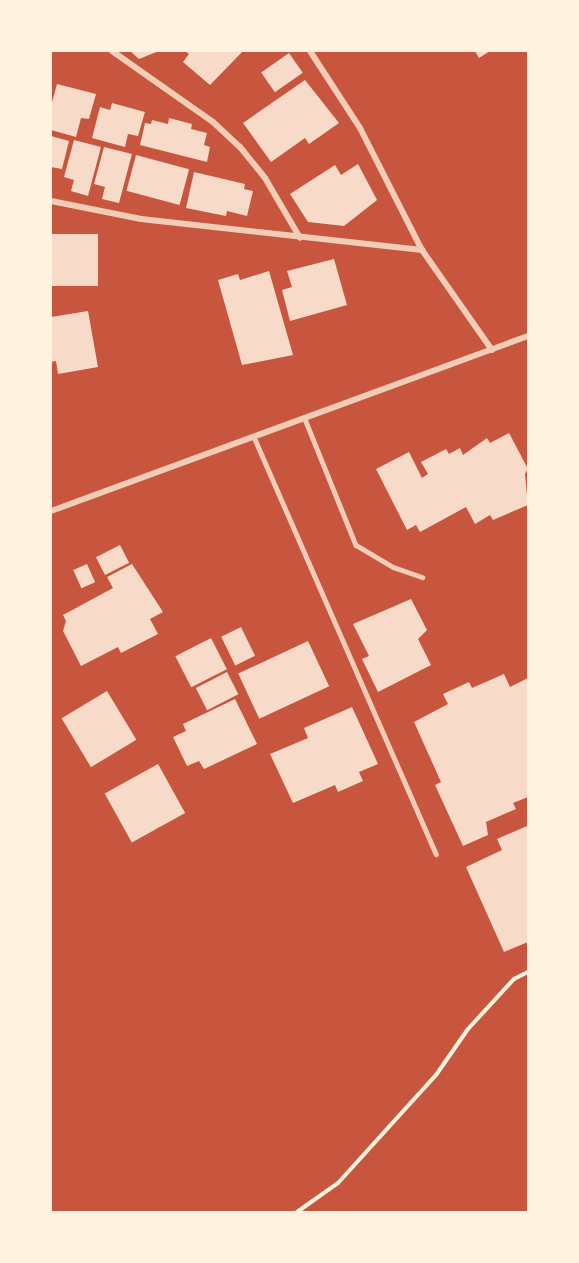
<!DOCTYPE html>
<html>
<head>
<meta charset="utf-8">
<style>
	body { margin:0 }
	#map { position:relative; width:579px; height:1263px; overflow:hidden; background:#c8553d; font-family:Roboto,sans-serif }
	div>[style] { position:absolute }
	.building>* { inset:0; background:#f7dbc8; transform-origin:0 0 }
	.path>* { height:4px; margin:-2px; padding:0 2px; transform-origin:2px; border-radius:2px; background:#fff3e0 }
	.service>* { height:4.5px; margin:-2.25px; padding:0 2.25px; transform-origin:2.25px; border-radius:2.25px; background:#f1ccb7 }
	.minor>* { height:6px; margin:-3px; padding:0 3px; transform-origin:3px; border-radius:3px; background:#f1ccb7 }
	span { translate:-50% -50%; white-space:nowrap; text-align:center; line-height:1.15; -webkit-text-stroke:4.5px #fff3e0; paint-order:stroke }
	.frame { position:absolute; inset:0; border:52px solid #fff3e0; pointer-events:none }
</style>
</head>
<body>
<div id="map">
	<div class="building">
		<i style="clip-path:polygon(130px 51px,159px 51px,139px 59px)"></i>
		<i style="clip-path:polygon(185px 51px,243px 51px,210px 85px,183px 62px,189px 54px)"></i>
		<i style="clip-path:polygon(475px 51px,490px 51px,479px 58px)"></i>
		<i style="left:289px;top:53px;width:24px;height:34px;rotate:55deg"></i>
		<i style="clip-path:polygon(305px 80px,339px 123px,309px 144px,305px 138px,271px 162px,243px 123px)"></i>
		<i style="clip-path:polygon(57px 84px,96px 94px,89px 119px,81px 118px,76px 137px,51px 130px,51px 106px)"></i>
		<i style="clip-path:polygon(112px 103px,145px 112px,138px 136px,128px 134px,125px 147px,92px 138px,100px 107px,110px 110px)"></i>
		<i style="clip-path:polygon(169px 118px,192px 124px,191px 129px,207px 133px,204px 145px,210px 147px,207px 162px,140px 145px,145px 123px,151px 124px,152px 120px,168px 124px)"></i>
		<i style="clip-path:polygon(51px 136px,69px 141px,62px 169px,51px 167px)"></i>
		<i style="clip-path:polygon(74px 140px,101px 147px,88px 196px,71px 191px,74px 180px,64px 177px)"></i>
		<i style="clip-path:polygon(104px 147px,132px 154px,119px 203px,102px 199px,105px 187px,94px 184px)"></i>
		<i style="left:136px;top:155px;width:55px;height:37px;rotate:15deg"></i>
		<i style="clip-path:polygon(358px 164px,377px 200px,344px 226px,308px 222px,290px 194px,335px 165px,341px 175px)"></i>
		<i style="clip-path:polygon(194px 172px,245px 184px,244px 189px,253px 191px,247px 216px,227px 211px,226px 216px,186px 208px)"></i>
		<i style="left:52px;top:234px;width:46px;height:52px"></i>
		<i style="clip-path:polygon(334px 259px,347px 305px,290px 321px,282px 290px,292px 287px,287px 271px)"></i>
		<i style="clip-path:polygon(269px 271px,293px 355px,242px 365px,218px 280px,238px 274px,240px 280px)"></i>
		<i style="clip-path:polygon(88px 311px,98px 367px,58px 374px,56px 361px,51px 362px,51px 317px)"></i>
		<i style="clip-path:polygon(509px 433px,528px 469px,525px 474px,528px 505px,493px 520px,490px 515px,475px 524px,466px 507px,420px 532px,416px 525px,407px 530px,376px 469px,409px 452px,422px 478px,428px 474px,421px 462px,446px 449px,449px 454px,460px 448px,463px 455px,487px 438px,490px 443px)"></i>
		<i style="left:120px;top:545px;width:20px;height:27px;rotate:63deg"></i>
		<i style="left:87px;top:564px;width:20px;height:15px;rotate:66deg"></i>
		<i style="clip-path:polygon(132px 564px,163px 612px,150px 619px,158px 634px,121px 653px,118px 647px,81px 666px,63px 631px,66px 621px,63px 615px,113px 588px,107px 577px)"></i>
		<i style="clip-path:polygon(411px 599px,427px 630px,418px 639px,431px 665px,378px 692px,362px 659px,369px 656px,353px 624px)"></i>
		<i style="left:241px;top:627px;width:32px;height:22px;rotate:64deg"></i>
		<i style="left:211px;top:638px;width:35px;height:40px;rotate:63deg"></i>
		<i style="left:308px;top:641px;width:50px;height:77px;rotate:65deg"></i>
		<i style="left:227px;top:672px;width:25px;height:35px;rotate:63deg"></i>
		<i style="clip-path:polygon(504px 674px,510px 687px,528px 678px,528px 797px,513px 803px,516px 809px,486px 822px,488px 835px,463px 846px,435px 785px,441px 782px,414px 722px,448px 704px,443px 694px,469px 682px,472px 688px)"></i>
		<i style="left:107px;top:691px;width:57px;height:53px;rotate:59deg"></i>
		<i style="clip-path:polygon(235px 699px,257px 744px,204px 769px,199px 761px,187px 766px,173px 737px,186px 731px,183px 724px)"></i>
		<i style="clip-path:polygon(352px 707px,378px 764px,359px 772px,363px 781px,338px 792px,335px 785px,293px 803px,270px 754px,308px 738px,304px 728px)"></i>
		<i style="left:158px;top:764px;width:56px;height:61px;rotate:61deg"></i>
		<i style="clip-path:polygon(527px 826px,528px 942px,504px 952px,466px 867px,502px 850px,497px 839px)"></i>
	</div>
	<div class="path">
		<i style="left:297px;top:1212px;width:50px;rotate:-35.3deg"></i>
		<i style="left:338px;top:1183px;width:146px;rotate:-47.8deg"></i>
		<i style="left:436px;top:1075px;width:56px;rotate:-55.2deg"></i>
		<i style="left:468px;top:1029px;width:68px;rotate:-47.4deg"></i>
		<i style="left:514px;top:979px;width:16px;rotate:-27deg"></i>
	</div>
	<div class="service">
		<i style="left:305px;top:419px;width:136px;rotate:68deg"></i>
		<i style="left:356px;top:545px;width:43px;rotate:30.7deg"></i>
		<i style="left:393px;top:567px;width:31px;rotate:19deg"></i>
		<i style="left:254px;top:437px;width:455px;rotate:66.4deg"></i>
	</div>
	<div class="minor">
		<i style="left:112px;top:51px;width:123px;rotate:35.1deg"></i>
		<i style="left:213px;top:122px;width:37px;rotate:43deg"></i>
		<i style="left:240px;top:147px;width:40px;rotate:51deg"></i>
		<i style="left:265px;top:178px;width:69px;rotate:59.7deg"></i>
		<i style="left:310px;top:51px;width:92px;rotate:57deg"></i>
		<i style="left:360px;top:128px;width:137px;rotate:63.1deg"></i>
		<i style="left:422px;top:250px;width:122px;rotate:55deg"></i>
		<i style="left:51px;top:201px;width:92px;rotate:11.3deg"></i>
		<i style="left:141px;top:219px;width:283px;rotate:6.3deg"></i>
		<i style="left:51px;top:511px;width:508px;rotate:-20.15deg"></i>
	</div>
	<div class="frame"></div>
</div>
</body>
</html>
